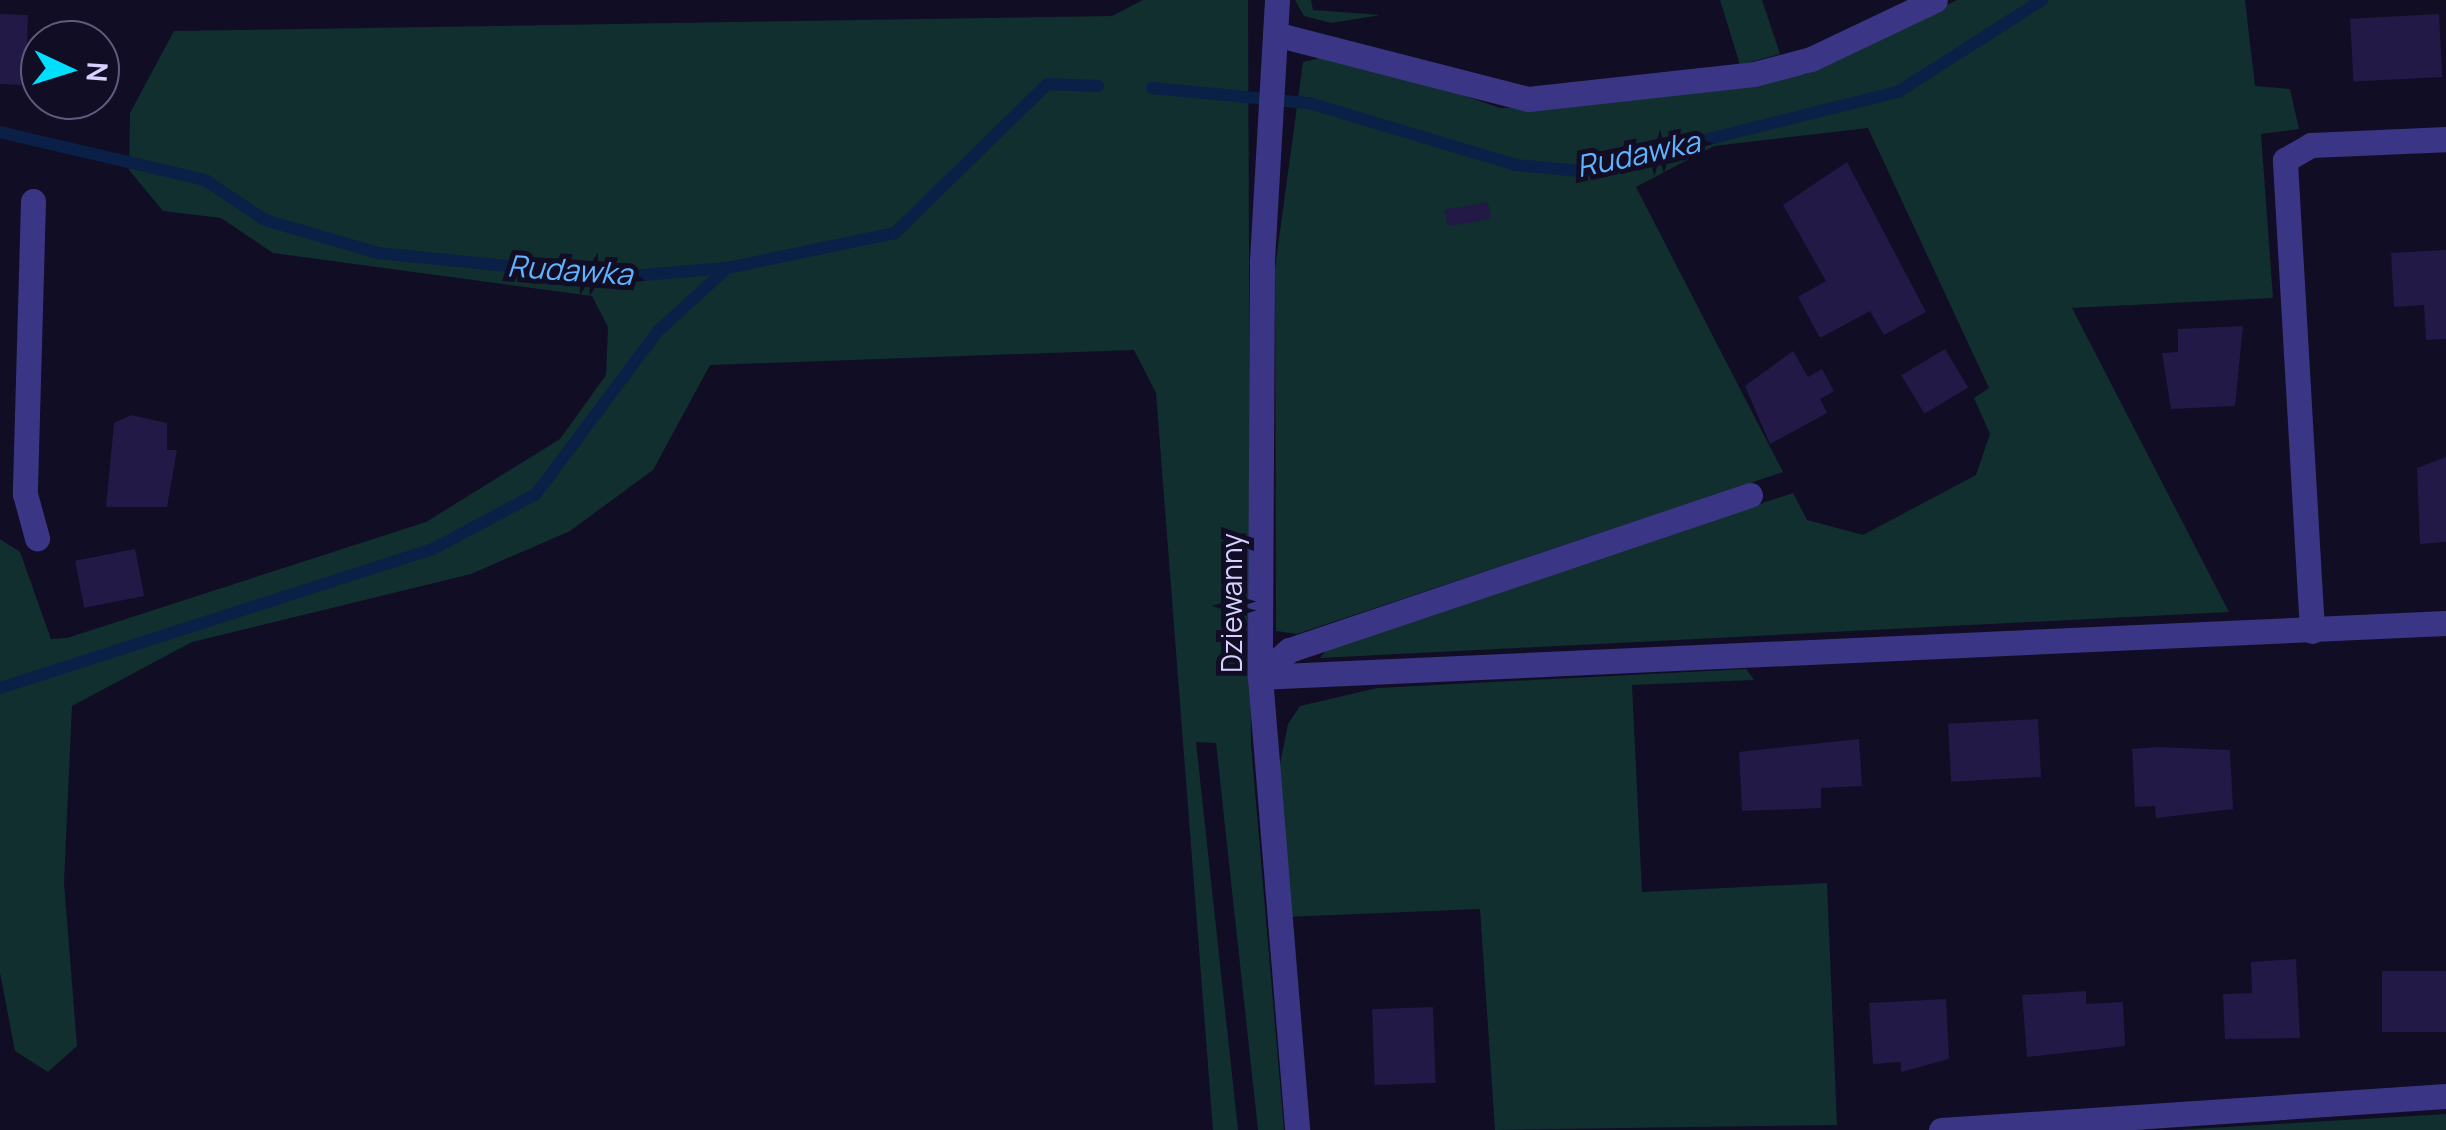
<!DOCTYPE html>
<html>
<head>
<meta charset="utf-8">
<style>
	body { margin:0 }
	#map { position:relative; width:2446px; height:1130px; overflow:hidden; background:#110d24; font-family:Manrope,sans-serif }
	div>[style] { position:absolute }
	.green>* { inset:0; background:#102f2e }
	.stream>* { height:12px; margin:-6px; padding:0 6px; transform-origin:6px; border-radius:6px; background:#0a2047 }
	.building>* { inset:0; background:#221946; transform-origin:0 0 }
	.service>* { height:25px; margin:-12.5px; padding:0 12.5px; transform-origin:12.5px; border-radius:12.5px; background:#3a3685 }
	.minor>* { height:25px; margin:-12.5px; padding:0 12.5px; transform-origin:12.5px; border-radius:12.5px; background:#3a3685 }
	span { translate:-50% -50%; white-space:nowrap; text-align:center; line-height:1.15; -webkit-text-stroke:10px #110d24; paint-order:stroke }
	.street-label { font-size:28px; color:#d6d1ff }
	.water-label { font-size:30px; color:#5fb3ff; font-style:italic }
	.north { position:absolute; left:20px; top:20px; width:100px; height:100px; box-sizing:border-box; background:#110d24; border:2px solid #605b7c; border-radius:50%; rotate:94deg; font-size:28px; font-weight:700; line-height:40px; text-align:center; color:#d6d1ff }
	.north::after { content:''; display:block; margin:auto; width:35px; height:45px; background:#00e0fc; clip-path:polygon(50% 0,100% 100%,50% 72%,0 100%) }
</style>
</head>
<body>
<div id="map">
	<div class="green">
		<i style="clip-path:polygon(1143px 0,1248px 0,1251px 744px,1284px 1130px,1258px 1130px,1216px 743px,1196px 742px,1238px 1130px,1213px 1130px,1156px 393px,1134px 350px,710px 365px,653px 470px,570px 531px,471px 574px,192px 642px,72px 706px,64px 883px,77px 1046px,48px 1072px,15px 1051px,0 973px,0 539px,20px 552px,51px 639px,67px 638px,426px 522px,560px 439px,606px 375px,608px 327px,592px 296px,273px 253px,221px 218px,163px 211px,129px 170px,130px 113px,174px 31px,1112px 16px)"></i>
		<i style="clip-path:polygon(1295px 0,1311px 0,1313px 10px,1381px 15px,1331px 23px,1304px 16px)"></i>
		<i style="clip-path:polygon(1720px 0,1762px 0,1780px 54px,1740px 65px)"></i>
		<i style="clip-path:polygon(1957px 0,2245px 0,2255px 86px,2290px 89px,2299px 129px,2261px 134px,2273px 298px,2072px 308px,2229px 612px,1320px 658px,1332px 643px,1793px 493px,1807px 520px,1863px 535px,1976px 475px,1990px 434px,1974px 398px,1989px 388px,1868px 128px,1714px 146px,1636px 187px,1783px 472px,1297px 634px,1276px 631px,1275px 268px,1303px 62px,1342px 53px,1500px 108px,1564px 107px,1807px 74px)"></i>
		<i style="clip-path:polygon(1746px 669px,1754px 680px,1632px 685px,1642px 892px,1827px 883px,1837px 1125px,1495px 1130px,1480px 909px,1285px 917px,1277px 779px,1288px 724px,1300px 706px,1377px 688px)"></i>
		<i style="clip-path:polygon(2446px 1114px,2446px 1130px,2176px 1130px)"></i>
	</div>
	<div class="stream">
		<i style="left:1152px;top:88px;width:158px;rotate:5.5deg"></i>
		<i style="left:1309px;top:103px;width:216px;rotate:16.7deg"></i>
		<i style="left:1516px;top:165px;width:64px;rotate:5.4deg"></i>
		<i style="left:1580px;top:171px;width:328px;rotate:-14deg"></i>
		<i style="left:1898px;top:92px;width:171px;rotate:-32.6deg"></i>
		<i style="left:0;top:132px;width:211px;rotate:13.2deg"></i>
		<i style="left:205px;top:180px;width:72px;rotate:33.7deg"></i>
		<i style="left:265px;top:220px;width:118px;rotate:16.3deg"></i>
		<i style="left:378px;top:253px;width:242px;rotate:5.7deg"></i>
		<i style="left:619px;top:277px;width:108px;rotate:-4.8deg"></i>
		<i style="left:727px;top:268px;width:172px;rotate:-11.8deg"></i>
		<i style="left:895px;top:233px;width:213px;rotate:-44.4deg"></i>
		<i style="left:1047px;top:84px;width:51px;rotate:2.2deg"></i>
		<i style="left:0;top:688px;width:455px;rotate:-17.8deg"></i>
		<i style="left:433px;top:549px;width:117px;rotate:-28.1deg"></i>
		<i style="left:536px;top:494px;width:202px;rotate:-53.2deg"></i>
		<i style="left:657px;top:332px;width:93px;rotate:-42.4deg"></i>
	</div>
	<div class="building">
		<i style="left:0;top:14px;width:28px;height:70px;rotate:2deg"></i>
		<i style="left:2439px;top:14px;width:63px;height:89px;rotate:87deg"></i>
		<i style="clip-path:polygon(1847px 162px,1926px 312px,1884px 335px,1870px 311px,1820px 338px,1798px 297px,1826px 281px,1783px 205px)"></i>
		<i style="left:1488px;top:202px;width:17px;height:44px;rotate:80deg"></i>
		<i style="clip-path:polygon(2446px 250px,2446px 339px,2426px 340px,2424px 305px,2394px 307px,2391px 253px)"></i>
		<i style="clip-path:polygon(2243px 326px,2235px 406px,2171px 409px,2162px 353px,2178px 352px,2178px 329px)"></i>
		<i style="left:1945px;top:349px;width:45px;height:51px;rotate:59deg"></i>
		<i style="clip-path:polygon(1793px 351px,1808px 377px,1822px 369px,1834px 391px,1820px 399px,1827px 413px,1770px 444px,1745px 386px)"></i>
		<i style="clip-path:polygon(131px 415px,167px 423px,167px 450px,177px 450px,167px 507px,106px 507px,114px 423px)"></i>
		<i style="clip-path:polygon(2446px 457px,2446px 542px,2420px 544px,2417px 468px)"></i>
		<i style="left:135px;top:549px;width:48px;height:61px;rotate:79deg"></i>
		<i style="left:2038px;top:719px;width:58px;height:90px;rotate:87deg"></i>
		<i style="clip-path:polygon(1859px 739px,1862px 786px,1821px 788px,1821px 808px,1742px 811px,1739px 752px)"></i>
		<i style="clip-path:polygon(2157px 747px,2230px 750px,2233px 809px,2156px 818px,2155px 806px,2135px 807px,2132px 749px)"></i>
		<i style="clip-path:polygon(2296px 959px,2300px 1038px,2225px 1039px,2223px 994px,2252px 993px,2251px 962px)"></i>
		<i style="left:2446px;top:971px;width:61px;height:64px;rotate:90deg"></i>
		<i style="clip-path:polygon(2086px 991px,2086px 1004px,2123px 1002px,2125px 1046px,2027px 1057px,2022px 995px)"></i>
		<i style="clip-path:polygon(1946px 999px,1949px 1059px,1901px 1072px,1901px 1062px,1873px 1064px,1869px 1003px)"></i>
		<i style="left:1433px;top:1007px;width:76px;height:61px;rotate:88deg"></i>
	</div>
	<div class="service">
		<i style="left:1275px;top:34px;width:261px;rotate:14.4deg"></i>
		<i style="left:1528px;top:99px;width:227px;rotate:-6.3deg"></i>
		<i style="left:1754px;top:74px;width:59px;rotate:-14.7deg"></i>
		<i style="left:1811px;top:59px;width:137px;rotate:-25.4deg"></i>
		<i style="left:1750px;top:495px;width:486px;rotate:161.4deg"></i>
		<i style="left:1289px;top:650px;width:40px;rotate:137deg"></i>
		<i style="left:1260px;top:677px;width:1187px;rotate:-2.61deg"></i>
		<i style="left:2312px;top:631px;width:472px;rotate:-93.3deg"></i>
		<i style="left:2285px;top:160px;width:30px;rotate:-30deg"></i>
		<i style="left:2311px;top:145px;width:135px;rotate:-2.5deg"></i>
		<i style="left:1941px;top:1130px;width:506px;rotate:-3.85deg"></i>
	</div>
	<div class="minor">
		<i style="left:1277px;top:0;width:264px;rotate:93.3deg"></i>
		<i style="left:1262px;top:264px;width:413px;rotate:90.3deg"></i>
		<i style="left:1260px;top:677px;width:455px;rotate:85.3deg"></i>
		<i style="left:33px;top:201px;width:293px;rotate:91.6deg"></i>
		<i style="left:25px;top:494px;width:46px;rotate:74.7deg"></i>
	</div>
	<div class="street-label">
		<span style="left:1231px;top:603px;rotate:-90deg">Dziewanny</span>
	</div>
	<div class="water-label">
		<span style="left:1638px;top:154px;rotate:-12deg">Rudawka</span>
		<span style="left:570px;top:270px;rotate:4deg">Rudawka</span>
	</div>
	<div class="north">N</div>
</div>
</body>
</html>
